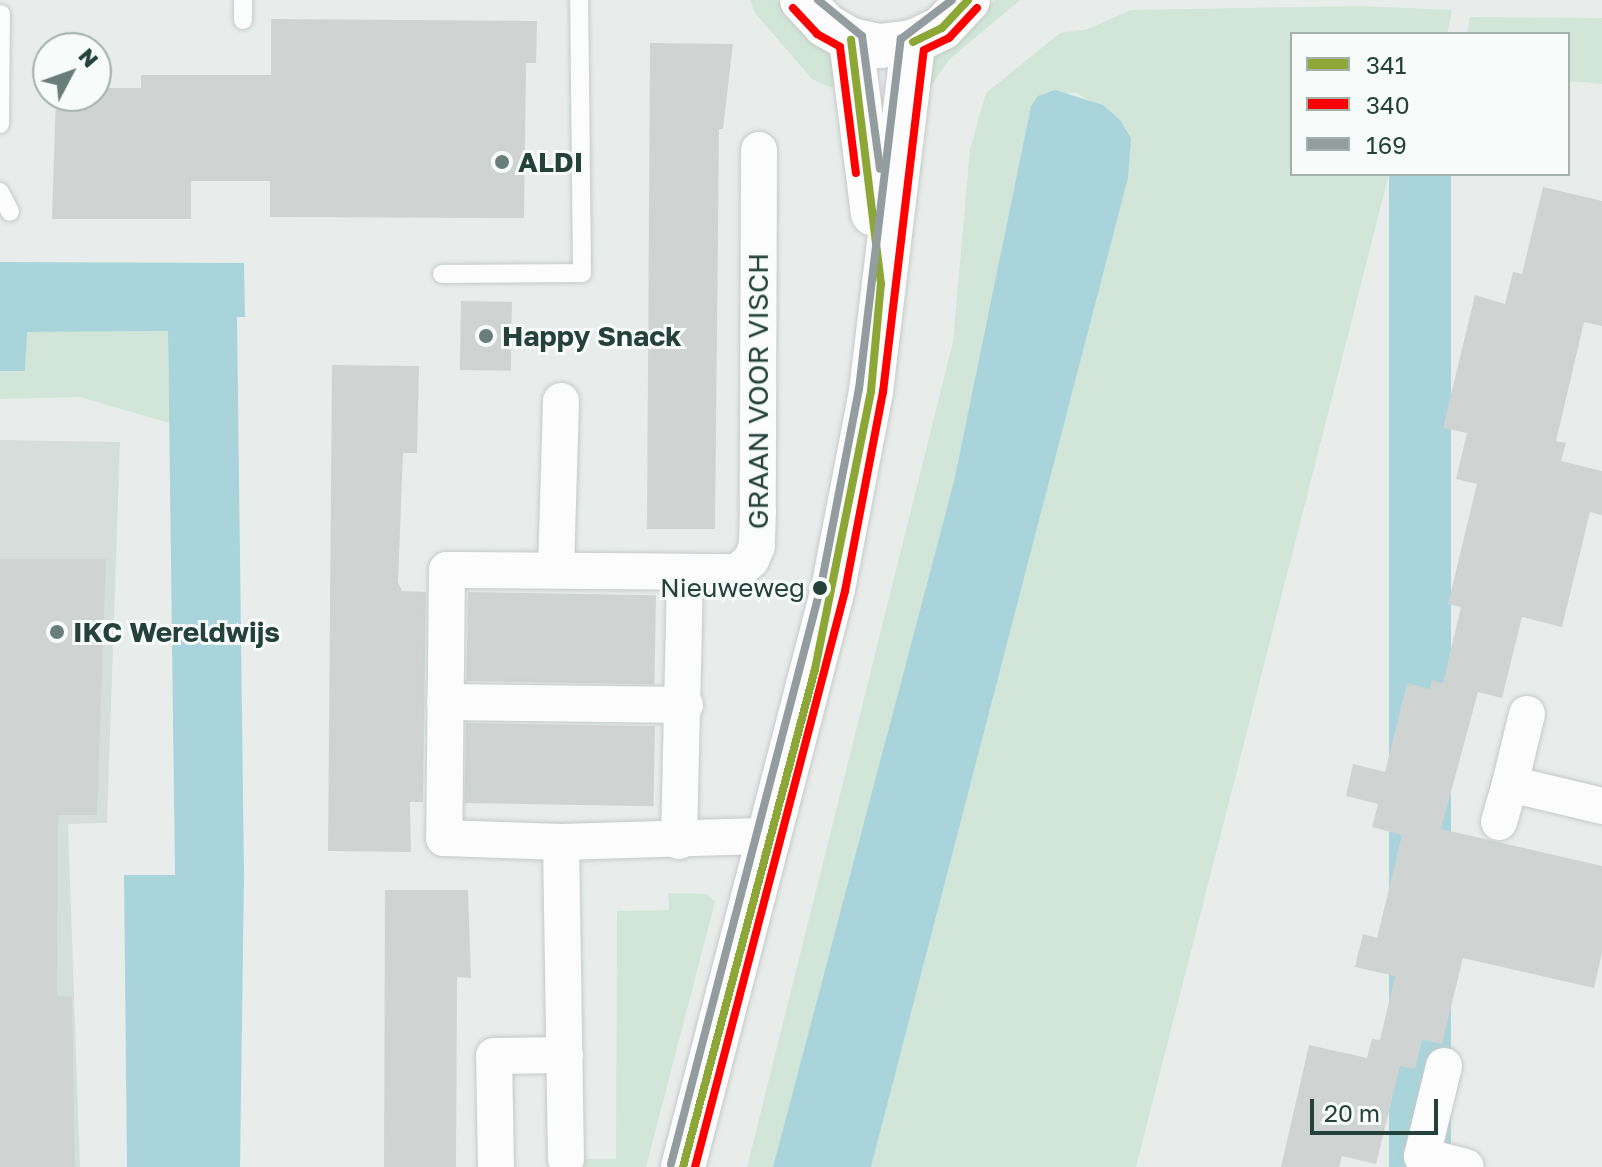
<!DOCTYPE html>
<html>
<head>
<meta charset="utf-8">
<style>
	body { margin:0 }
	#map { position:relative; width:1602px; height:1167px; overflow:hidden; background:#e8edeb; font-family:"Golos Text",sans-serif }
	div>[style] { position:absolute }
	.built>* { inset:0; background:#d6dedb }
	.green>* { inset:0; background:#d1e6d8 }
	.water>* { inset:0; background:#a9d4db; transform-origin:0 0 }
	.building>* { inset:0; background:#cfd4d2; transform-origin:0 0 }
	.roads { filter:drop-shadow(0 0 2px #c5cac8) drop-shadow(0 0 2px #c5cac8) }
	.lane>* { height:18px; margin:-9px; padding:0 9px; transform-origin:9px; border-radius:9px; background:#fcfcfc }
	.street>* { height:36px; margin:-18px; padding:0 18px; transform-origin:18px; border-radius:18px; background:#fcfcfc }
	.secondary>* { height:44px; margin:-22px; padding:0 22px; transform-origin:22px; border-radius:22px; background:#fcfcfc }
	.bus-1>* { height:8px; margin:-4px; padding:0 4px; transform-origin:4px; border-radius:4px; background:#8ca735 }
	.bus-2>* { height:8px; margin:-4px; padding:0 4px; transform-origin:4px; border-radius:4px; background:#f00 }
	.bus-3>* { height:8px; margin:-4px; padding:0 4px; transform-origin:4px; border-radius:4px; background:#939da0 }
	.dots>* { width:22px; height:22px; translate:-50% -50%; box-sizing:border-box; border:4px solid #f7fbf9; border-radius:50% }
	span { translate:-50% -50%; white-space:nowrap; text-align:center; line-height:1.15; -webkit-text-stroke:6px #f7fbf9; paint-order:stroke }
	.bus-label { font-size:26px; color:#24423a }
	.right { translate:-100% -50%; text-align:right }
	.poi-label { font-size:28px; color:#24423a; font-weight:700 }
	.left { translate:0 -50%; text-align:left }
	.street-label { font-size:28px; color:#24423a }
	.legend { position:absolute; left:1290px; top:32px; width:280px; height:144px; box-sizing:border-box; background:#f7fbf9; border:2px solid #a3b1ad; margin:0; padding:10px 14px; list-style:none; font-size:24px; color:#24423a }
	.legend li { display:flex; align-items:center; gap:16px; height:40px }
	.legend b { width:40px; border:2px solid #a3b1ad }
	.north { position:absolute; left:32px; top:32px; width:80px; height:80px; box-sizing:border-box; background:#f7fbf9; border:2px solid #a3b1ad; border-radius:50%; rotate:49deg; font-size:22px; font-weight:700; line-height:32px; text-align:center; color:#24423a }
	.north::after { content:''; display:block; margin:auto; width:28px; height:36px; background:#697e78; clip-path:polygon(50% 0,100% 100%,50% 72%,0 100%) }
	.scale { position:absolute; left:1310px; top:1099px; width:128px; height:36px; box-sizing:border-box; border:4px solid #24423a; border-top:0; padding-left:10px; font-size:24px; line-height:28px; white-space:nowrap; color:#24423a; -webkit-text-stroke:6px #f7fbf9; paint-order:stroke }
</style>
</head>
<body>
<div id="map">
	<div class="built">
		<i style="clip-path:polygon(0 440px,120px 442px,107px 823px,68px 824px,80px 1167px,0 1167px)"></i>
	</div>
	<div class="green">
		<i style="clip-path:polygon(750px 0,776px 0,826px 49px,844px 85px,829px 87px,812px 79px,755px 13px)"></i>
		<i style="clip-path:polygon(996px 0,1020px 0,950px 59px,929px 88px,928px 61px)"></i>
		<i style="clip-path:polygon(1362px 6px,1452px 10px,1447px 34px,1292px 34px,1292px 174px,1389px 174px,1136px 1167px,871px 1167px,1128px 178px,1120px 120px,1075px 92px,1031px 106px,954px 481px,773px 1167px,747px 1167px,953px 342px,970px 149px,986px 93px,1060px 33px,1088px 29px,1131px 10px)"></i>
		<i style="clip-path:polygon(1470px 17px,1602px 18px,1602px 84px,1568px 81px,1568px 34px,1467px 34px)"></i>
		<i style="clip-path:polygon(168px 331px,169px 423px,80px 397px,0 399px,0 371px,25px 371px,26px 332px)"></i>
		<i style="clip-path:polygon(668px 893px,707px 894px,715px 902px,646px 1167px,556px 1167px,566px 1159px,616px 1159px,617px 911px,669px 910px)"></i>
	</div>
	<div class="water">
		<i style="clip-path:polygon(1055px 90px,1103px 105px,1120px 120px,1131px 138px,1128px 178px,871px 1167px,773px 1167px,954px 481px,1031px 106px,1038px 96px)"></i>
		<i style="left:1389px;top:174px;width:62px;height:1025px"></i>
		<i style="clip-path:polygon(0 262px,244px 263px,245px 317px,237px 317px,244px 876px,240px 1167px,127px 1167px,124px 875px,175px 875px,168px 331px,27px 332px,25px 371px,0 371px)"></i>
	</div>
	<div class="building">
		<i style="clip-path:polygon(271px 19px,537px 21px,536px 63px,526px 63px,524px 218px,270px 217px,270px 181px,191px 181px,191px 219px,52px 219px,56px 96px,96px 96px,96px 88px,141px 88px,141px 75px,271px 75px)"></i>
		<i style="clip-path:polygon(650px 43px,733px 44px,723px 129px,719px 129px,715px 529px,647px 529px)"></i>
		<i style="clip-path:polygon(1543px 187px,1602px 201px,1602px 326px,1584px 322px,1556px 441px,1566px 443px,1561px 461px,1602px 471px,1602px 515px,1590px 512px,1562px 627px,1522px 617px,1502px 698px,1478px 692px,1441px 829px,1602px 866px,1602px 953px,1594px 988px,1463px 958px,1442px 1044px,1422px 1040px,1415px 1069px,1400px 1066px,1376px 1164px,1342px 1156px,1339px 1167px,1281px 1167px,1309px 1045px,1367px 1058px,1372px 1039px,1380px 1040px,1395px 976px,1355px 967px,1363px 934px,1377px 938px,1402px 835px,1372px 827px,1378px 804px,1346px 796px,1353px 764px,1385px 772px,1407px 683px,1430px 689px,1432px 680px,1443px 683px,1461px 607px,1448px 604px,1477px 484px,1456px 479px,1467px 433px,1443px 428px,1475px 295px,1505px 304px,1513px 272px,1522px 274px)"></i>
		<i style="left:461px;top:301px;width:51px;height:69px;rotate:1deg"></i>
		<i style="clip-path:polygon(332px 365px,419px 366px,417px 453px,403px 453px,398px 582px,402px 591px,426px 592px,423px 802px,410px 802px,411px 852px,328px 851px)"></i>
		<i style="clip-path:polygon(0 559px,106px 559px,97px 815px,58px 815px,57px 996px,72px 997px,75px 1167px,0 1167px)"></i>
		<i style="left:468px;top:592px;width:188px;height:89px;rotate:1deg"></i>
		<i style="left:466px;top:723px;width:189px;height:80px;rotate:1deg"></i>
		<i style="clip-path:polygon(385px 890px,468px 890px,471px 978px,457px 977px,456px 1167px,384px 1167px)"></i>
	</div>
	<div class="roads">
		<div class="lane">
			<i style="left:243px;top:20px;width:20px;rotate:-90deg"></i>
			<i style="left:0;top:124px;width:110px;rotate:-89.5deg"></i>
			<i style="left:0;top:192px;width:22px;rotate:63deg"></i>
			<i style="left:442px;top:274px;width:140px;rotate:-0.4deg"></i>
			<i style="left:582px;top:273px;width:273px;rotate:-90.6deg"></i>
		</div>
		<div class="street">
			<i style="left:759px;top:150px;width:361px;rotate:90.2deg"></i>
			<i style="left:758px;top:511px;width:35px;rotate:92deg"></i>
			<i style="left:757px;top:546px;width:15px;rotate:113deg"></i>
			<i style="left:751px;top:560px;width:18px;rotate:139deg"></i>
			<i style="left:737px;top:572px;width:290px;rotate:-179.6deg"></i>
			<i style="left:447px;top:570px;width:268px;rotate:90.6deg"></i>
			<i style="left:444px;top:838px;width:117px;rotate:2deg"></i>
			<i style="left:561px;top:842px;width:208px;rotate:-1.7deg"></i>
			<i style="left:556px;top:570px;width:169px;rotate:-88.3deg"></i>
			<i style="left:445px;top:702px;width:240px;rotate:0.7deg"></i>
			<i style="left:1527px;top:714px;width:72px;rotate:103.7deg"></i>
			<i style="left:1510px;top:784px;width:95px;rotate:13.4deg"></i>
			<i style="left:1499px;top:822px;width:40px;rotate:-74deg"></i>
			<i style="left:679px;top:841px;width:268px;rotate:-88.7deg"></i>
			<i style="left:561px;top:842px;width:317px;rotate:89.1deg"></i>
			<i style="left:1444px;top:1066px;width:93px;rotate:103.7deg"></i>
			<i style="left:1422px;top:1156px;width:45px;rotate:14deg"></i>
			<i style="left:496px;top:1167px;width:111px;rotate:-91deg"></i>
			<i style="left:494px;top:1056px;width:71px;rotate:-0.8deg"></i>
		</div>
		<div class="secondary">
			<i style="left:802px;top:0;width:34px;rotate:47deg"></i>
			<i style="left:825px;top:25px;width:30px;rotate:30deg"></i>
			<i style="left:851px;top:40px;width:30px;rotate:12deg"></i>
			<i style="left:880px;top:46px;width:33px;rotate:-7deg"></i>
			<i style="left:913px;top:42px;width:32px;rotate:-26deg"></i>
			<i style="left:942px;top:28px;width:38px;rotate:-47deg"></i>
			<i style="left:851px;top:40px;width:175px;rotate:82.8deg"></i>
			<i style="left:683px;top:1167px;width:597px;rotate:-75.45deg"></i>
			<i style="left:833px;top:589px;width:202px;rotate:-79.1deg"></i>
			<i style="left:871px;top:391px;width:352px;rotate:-83.1deg"></i>
		</div>
	</div>
	<div class="bus-1">
		<i style="left:913px;top:42px;width:32px;rotate:-26deg"></i>
		<i style="left:942px;top:28px;width:38px;rotate:-47deg"></i>
		<i style="left:683px;top:1167px;width:515px;rotate:-75.15deg"></i>
		<i style="left:815px;top:669px;width:284px;rotate:-78.6deg"></i>
		<i style="left:871px;top:391px;width:107px;rotate:-84.7deg"></i>
		<i style="left:881px;top:284px;width:246px;rotate:-97deg"></i>
	</div>
	<div class="bus-2">
		<i style="left:793px;top:8px;width:35px;rotate:47deg"></i>
		<i style="left:817px;top:34px;width:26px;rotate:29deg"></i>
		<i style="left:840px;top:47px;width:127px;rotate:82.8deg"></i>
		<i style="left:695px;top:1167px;width:595px;rotate:-75.4deg"></i>
		<i style="left:845px;top:591px;width:203px;rotate:-79.2deg"></i>
		<i style="left:883px;top:392px;width:344px;rotate:-83.2deg"></i>
		<i style="left:924px;top:50px;width:28px;rotate:-26deg"></i>
		<i style="left:949px;top:38px;width:41px;rotate:-47deg"></i>
	</div>
	<div class="bus-3">
		<i style="left:818px;top:0;width:57px;rotate:39.3deg"></i>
		<i style="left:862px;top:36px;width:134px;rotate:82.3deg"></i>
		<i style="left:671px;top:1164px;width:597px;rotate:-75.45deg"></i>
		<i style="left:821px;top:586px;width:201px;rotate:-79.1deg"></i>
		<i style="left:859px;top:389px;width:353px;rotate:-83.2deg"></i>
		<i style="left:901px;top:39px;width:64px;rotate:-37.4deg"></i>
	</div>
	<div class="dots">
		<i style="left:502px;top:162px;background:#697e78"></i>
		<i style="left:486px;top:336px;background:#697e78"></i>
		<i style="left:820px;top:588px;background:#24423a"></i>
		<i style="left:57px;top:632px;background:#697e78"></i>
	</div>
	<div class="bus-label">
		<span class="right" style="left:805px;top:588px">Nieuweweg</span>
	</div>
	<div class="poi-label">
		<span class="left" style="left:518px;top:162px">ALDI</span>
		<span class="left" style="left:502px;top:336px">Happy Snack</span>
		<span class="left" style="left:73px;top:632px">IKC Wereldwijs</span>
	</div>
	<div class="street-label">
		<span style="left:758px;top:391px;rotate:-90deg">GRAAN VOOR VISCH</span>
	</div>
	<ul class="legend">
	<li><b style="height:10px;background:#8ca735"></b>341</li>
	<li><b style="height:10px;background:#f00"></b>340</li>
	<li><b style="height:10px;background:#939da0"></b>169</li>
	</ul>
	<div class="north">N</div>
	<div class="scale">20 m</div>
</div>
</body>
</html>
